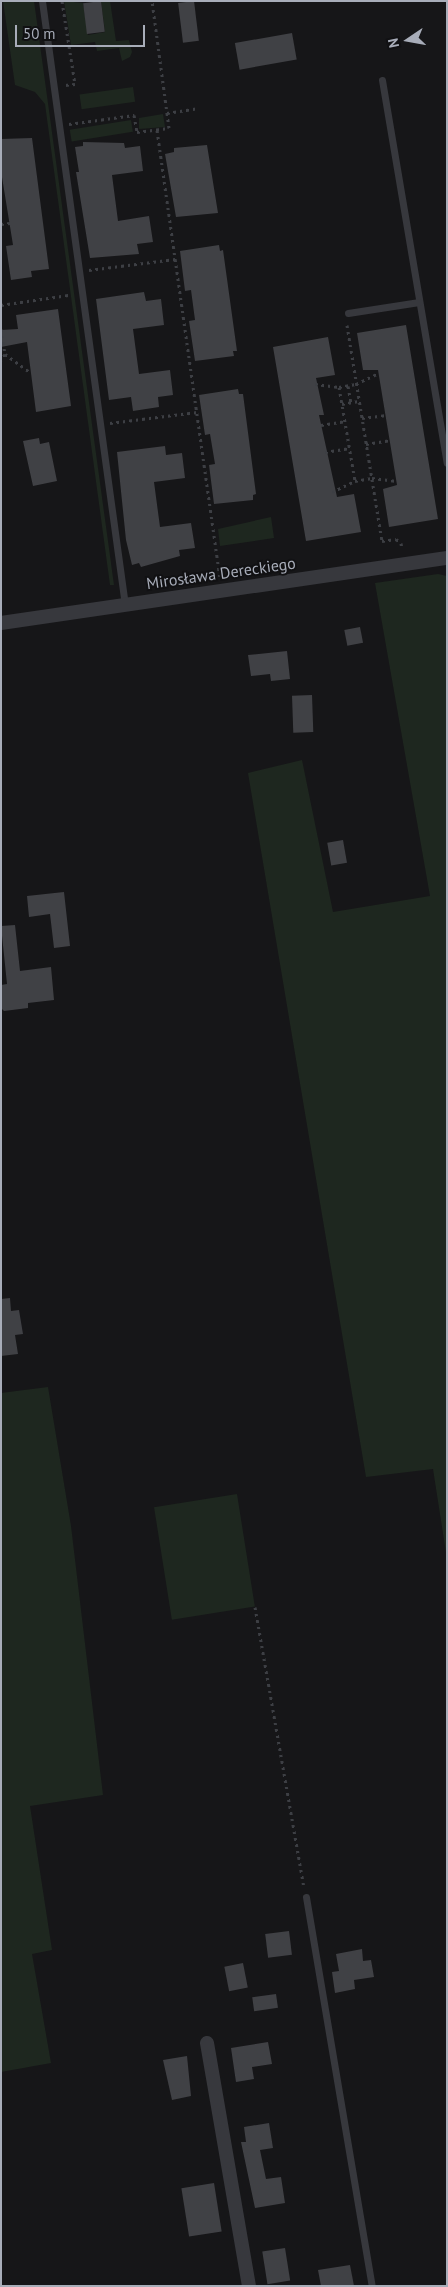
<!DOCTYPE html>
<html>
<head>
<meta charset="utf-8">
<style>
	body { margin:0 }
	#map { position:relative; width:448px; height:2287px; overflow:hidden; background:#161618; font-family:"PT Sans",sans-serif }
	div>[style] { position:absolute }
	.green>* { inset:0; background:#1e271f; transform-origin:0 0 }
	.building>* { inset:0; background:#404145; transform-origin:0 0 }
	.path>* { height:3px; margin-top:-1.5px; transform-origin:0; background:repeating-linear-gradient(90deg,#3d3f44 0 2.5px,transparent 0 6.5px) }
	.lane>* { height:7px; margin:-3.5px; padding:0 3.5px; transform-origin:3.5px; border-radius:3.5px; background:#37383d }
	.street>* { height:14px; margin:-7px; padding:0 7px; transform-origin:7px; border-radius:7px; background:#37383d }
	span { translate:-50% -50%; white-space:nowrap; text-align:center; line-height:1.15; -webkit-text-stroke:4px #111113; paint-order:stroke }
	.street-label { font-size:16px; color:#a8adb9 }
	.frame { position:absolute; inset:0; border:2px solid #a8adb9; pointer-events:none }
	.north { position:absolute; left:383px; top:15px; width:50px; height:50px; -webkit-text-stroke:4px #111113; paint-order:stroke; rotate:258deg; font-size:14px; font-weight:700; line-height:20px; text-align:center; color:#a8adb9 }
	.north::after { content:''; display:block; margin:auto; width:18px; height:22px; background:#a8adb9; clip-path:polygon(50% 0,100% 100%,50% 72%,0 100%) }
	.scale { position:absolute; left:15px; top:25px; width:130px; height:22px; box-sizing:border-box; border:2px solid #a8adb9; border-top:0; padding-left:6px; font-size:15px; line-height:18px; white-space:nowrap; color:#a8adb9; -webkit-text-stroke:4px #111113; paint-order:stroke }
</style>
</head>
<body>
<div id="map">
	<div class="green">
		<i style="clip-path:polygon(3px 1px,34px 1px,114px 585px,110px 585px,45px 104px,35px 92px,15px 85px)"></i>
		<i style="clip-path:polygon(64px 1px,83px 3px,88px 35px,105px 32px,101px 1px,110px 1px,116px 41px,129px 40px,132px 52px,130px 57px,122px 61px,119px 48px,97px 51px,95px 42px,71px 45px)"></i>
		<i style="left:133px;top:87px;width:15px;height:54px;rotate:82deg"></i>
		<i style="clip-path:polygon(163px 114px,165px 127px,139px 129px,139px 118px)"></i>
		<i style="left:131px;top:120px;width:12px;height:62px;rotate:81deg"></i>
		<i style="clip-path:polygon(271px 517px,274px 538px,220px 546px,218px 529px)"></i>
		<i style="clip-path:polygon(438px 574px,447px 576px,447px 1559px,433px 1469px,366px 1477px,248px 773px,302px 760px,333px 912px,430px 896px,375px 583px)"></i>
		<i style="clip-path:polygon(48px 1387px,71px 1526px,103px 1795px,30px 1806px,52px 1950px,32px 1954px,51px 2063px,1px 2072px,1px 1393px)"></i>
		<i style="left:237px;top:1494px;width:114px;height:84px;rotate:81deg"></i>
	</div>
	<div class="building">
		<i style="left:101px;top:1px;width:31px;height:18px;rotate:83deg"></i>
		<i style="left:194px;top:1px;width:40px;height:16px;rotate:83deg"></i>
		<i style="left:292px;top:33px;width:27px;height:58px;rotate:80deg"></i>
		<i style="clip-path:polygon(32px 138px,49px 269px,31px 271px,32px 277px,11px 280px,6px 246px,13px 245px,1px 171px,1px 139px)"></i>
		<i style="clip-path:polygon(83px 142px,124px 143px,125px 148px,140px 146px,143px 171px,112px 175px,118px 221px,149px 216px,153px 242px,137px 244px,139px 254px,90px 258px,76px 172px,79px 172px,75px 147px,83px 146px)"></i>
		<i style="clip-path:polygon(207px 145px,218px 213px,176px 217px,165px 154px,174px 152px,174px 148px)"></i>
		<i style="clip-path:polygon(219px 245px,220px 251px,223px 250px,237px 351px,233px 351px,234px 356px,195px 361px,189px 321px,195px 320px,191px 290px,185px 291px,180px 251px)"></i>
		<i style="clip-path:polygon(144px 292px,146px 301px,161px 299px,164px 325px,133px 329px,139px 374px,170px 370px,173px 395px,158px 397px,159px 407px,133px 411px,131px 397px,109px 400px,96px 299px)"></i>
		<i style="clip-path:polygon(58px 309px,71px 406px,36px 412px,27px 342px,1px 347px,1px 330px,18px 329px,16px 315px)"></i>
		<i style="clip-path:polygon(406px 325px,438px 519px,389px 527px,383px 489px,397px 485px,378px 370px,363px 370px,357px 333px)"></i>
		<i style="clip-path:polygon(328px 337px,335px 375px,316px 378px,324px 415px,319px 415px,337px 497px,354px 494px,361px 532px,306px 541px,273px 347px)"></i>
		<i style="clip-path:polygon(238px 389px,239px 394px,243px 394px,256px 494px,253px 495px,253px 500px,214px 504px,209px 465px,215px 464px,210px 434px,205px 435px,199px 395px)"></i>
		<i style="clip-path:polygon(39px 438px,40px 444px,49px 442px,57px 481px,33px 486px,23px 441px)"></i>
		<i style="clip-path:polygon(165px 446px,166px 455px,182px 453px,185px 478px,154px 482px,160px 527px,191px 523px,195px 548px,179px 550px,180px 556px,141px 567px,139px 563px,132px 565px,126px 540px,117px 452px)"></i>
		<i style="left:360px;top:627px;width:16px;height:16px;rotate:79deg"></i>
		<i style="clip-path:polygon(287px 651px,290px 679px,271px 681px,270px 674px,251px 676px,248px 655px)"></i>
		<i style="left:312px;top:695px;width:37px;height:20px;rotate:88deg"></i>
		<i style="left:343px;top:840px;width:23px;height:16px;rotate:80deg"></i>
		<i style="clip-path:polygon(64px 892px,70px 946px,54px 948px,50px 914px,29px 917px,27px 896px)"></i>
		<i style="clip-path:polygon(15px 925px,20px 971px,51px 967px,54px 1000px,28px 1003px,28px 1008px,4px 1011px,1px 1008px,1px 985px,7px 984px,1px 926px)"></i>
		<i style="clip-path:polygon(10px 1298px,11px 1311px,19px 1310px,23px 1334px,15px 1335px,18px 1354px,1px 1356px,1px 1299px)"></i>
		<i style="left:289px;top:1931px;width:24px;height:24px;rotate:83deg"></i>
		<i style="clip-path:polygon(362px 1949px,363px 1961px,371px 1960px,374px 1977px,354px 1980px,355px 1989px,335px 1993px,332px 1972px,339px 1971px,336px 1954px)"></i>
		<i style="left:243px;top:1963px;width:25px;height:19px;rotate:79deg"></i>
		<i style="left:276px;top:1994px;width:14px;height:24px;rotate:82deg"></i>
		<i style="clip-path:polygon(268px 2042px,272px 2064px,252px 2067px,254px 2079px,236px 2082px,231px 2048px)"></i>
		<i style="clip-path:polygon(187px 2056px,191px 2096px,172px 2100px,163px 2060px)"></i>
		<i style="clip-path:polygon(269px 2123px,273px 2148px,260px 2150px,266px 2179px,281px 2177px,285px 2203px,255px 2208px,241px 2142px,246px 2142px,244px 2127px)"></i>
		<i style="left:214px;top:2183px;width:49px;height:33px;rotate:81deg"></i>
		<i style="left:285px;top:2248px;width:33px;height:23px;rotate:81deg"></i>
		<i style="clip-path:polygon(350px 2265px,354px 2286px,321px 2286px,318px 2270px)"></i>
	</div>
	<div class="path">
		<i style="left:62px;top:1px;width:84px;rotate:81.1deg"></i>
		<i style="left:75px;top:84px;width:10px;rotate:174deg"></i>
		<i style="left:167px;top:113px;width:31px;rotate:-9deg"></i>
		<i style="left:69px;top:124px;width:66px;rotate:-7.9deg"></i>
		<i style="left:134px;top:115px;width:17px;rotate:80deg"></i>
		<i style="left:137px;top:132px;width:32px;rotate:-7deg"></i>
		<i style="left:169px;top:128px;width:128px;rotate:-97.6deg"></i>
		<i style="left:157px;top:130px;width:451px;rotate:82deg"></i>
		<i style="left:1px;top:224px;width:9px;rotate:-6deg"></i>
		<i style="left:89px;top:270px;width:87px;rotate:-7.3deg"></i>
		<i style="left:1px;top:305px;width:68px;rotate:-8.5deg"></i>
		<i style="left:347px;top:325px;width:219px;rotate:80.8deg"></i>
		<i style="left:382px;top:541px;width:14px;rotate:-8deg"></i>
		<i style="left:396px;top:539px;width:6px;rotate:39deg"></i>
		<i style="left:401px;top:543px;width:6px;rotate:81deg"></i>
		<i style="left:1px;top:329px;width:25px;rotate:81deg"></i>
		<i style="left:5px;top:354px;width:7px;rotate:124deg"></i>
		<i style="left:5px;top:354px;width:31px;rotate:36deg"></i>
		<i style="left:315px;top:384px;width:24px;rotate:7deg"></i>
		<i style="left:339px;top:387px;width:17px;rotate:-10deg"></i>
		<i style="left:356px;top:384px;width:25px;rotate:-26deg"></i>
		<i style="left:348px;top:386px;width:17px;rotate:80deg"></i>
		<i style="left:339px;top:387px;width:95px;rotate:80.3deg"></i>
		<i style="left:355px;top:481px;width:17px;rotate:-10deg"></i>
		<i style="left:372px;top:478px;width:25px;rotate:7deg"></i>
		<i style="left:342px;top:404px;width:17px;rotate:-10deg"></i>
		<i style="left:362px;top:418px;width:23px;rotate:-7deg"></i>
		<i style="left:110px;top:423px;width:88px;rotate:-7.2deg"></i>
		<i style="left:321px;top:425px;width:24px;rotate:-9deg"></i>
		<i style="left:366px;top:444px;width:24px;rotate:-9deg"></i>
		<i style="left:325px;top:452px;width:24px;rotate:-9deg"></i>
		<i style="left:332px;top:492px;width:25px;rotate:-26deg"></i>
		<i style="left:255px;top:1607px;width:284px;rotate:80.1deg"></i>
	</div>
	<div class="lane">
		<i style="left:42px;top:1px;width:610px;rotate:82.18deg"></i>
		<i style="left:382px;top:80px;width:388px;rotate:80.4deg"></i>
		<i style="left:348px;top:313px;width:72px;rotate:-8.8deg"></i>
		<i style="left:306px;top:1897px;width:395px;rotate:80.4deg"></i>
	</div>
	<div class="street">
		<i style="left:1px;top:623px;width:451px;rotate:-8.3deg"></i>
		<i style="left:207px;top:2043px;width:247px;rotate:80.2deg"></i>
	</div>
	<div class="street-label">
		<span style="left:221px;top:573px;rotate:-8deg">Mirosława Dereckiego</span>
	</div>
	<div class="frame"></div>
	<div class="north">N</div>
	<div class="scale">50 m</div>
</div>
</body>
</html>
